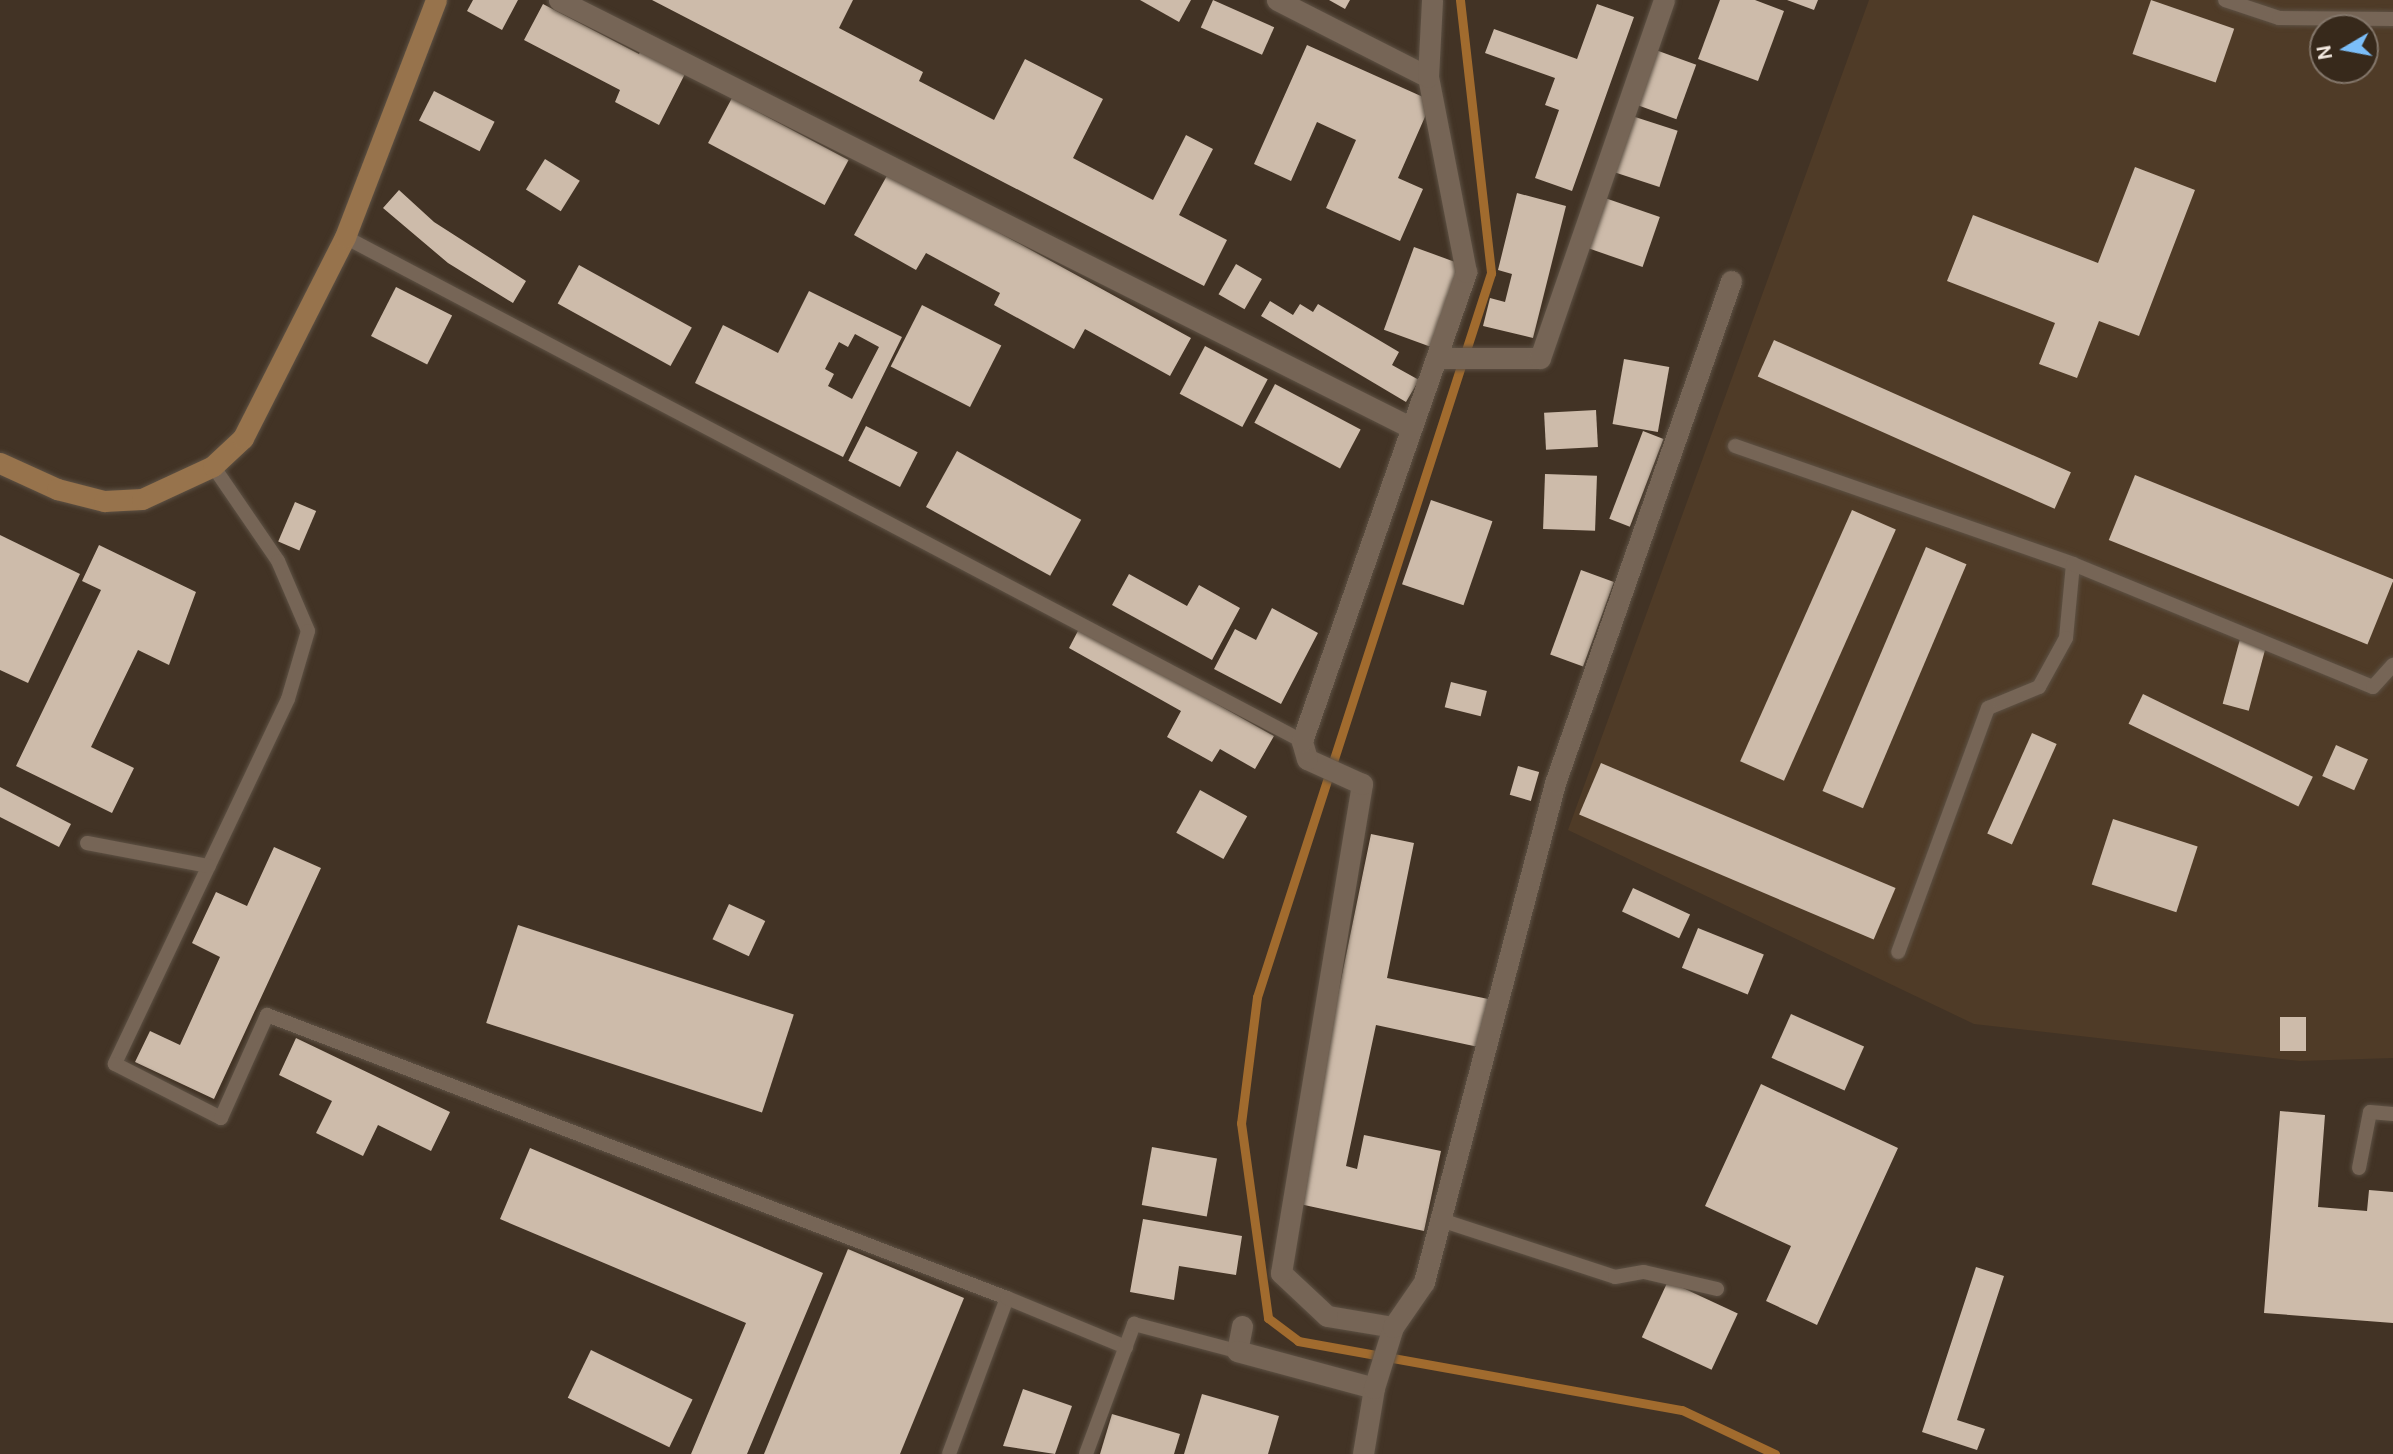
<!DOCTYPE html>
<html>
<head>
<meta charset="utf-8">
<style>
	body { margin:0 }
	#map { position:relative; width:2393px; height:1454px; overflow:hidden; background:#423325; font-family:"DM Sans",sans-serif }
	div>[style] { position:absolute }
	.built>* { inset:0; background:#4f3b27 }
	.stream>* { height:9px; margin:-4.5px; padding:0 4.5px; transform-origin:4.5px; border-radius:4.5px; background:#a16b2e }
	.building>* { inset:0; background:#cdbbaa; transform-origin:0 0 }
	.roads { filter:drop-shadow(0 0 2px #5d5144) drop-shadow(0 0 2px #5d5144) }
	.lane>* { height:14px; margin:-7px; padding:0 7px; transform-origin:7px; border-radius:7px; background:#766556 }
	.street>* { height:21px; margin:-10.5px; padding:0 10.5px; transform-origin:10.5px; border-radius:10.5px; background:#766556 }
	.secondary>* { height:21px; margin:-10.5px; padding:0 10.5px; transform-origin:10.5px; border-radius:10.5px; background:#97734c }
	span { translate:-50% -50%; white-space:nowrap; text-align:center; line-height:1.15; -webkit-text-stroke:7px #37291b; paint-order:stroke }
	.north { position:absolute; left:2309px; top:14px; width:70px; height:70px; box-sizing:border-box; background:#37291b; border:2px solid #83766a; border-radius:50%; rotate:260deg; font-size:19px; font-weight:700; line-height:28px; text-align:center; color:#f4eae1 }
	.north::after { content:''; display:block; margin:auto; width:24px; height:32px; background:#7bbef9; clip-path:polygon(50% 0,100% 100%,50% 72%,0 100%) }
</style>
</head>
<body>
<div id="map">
	<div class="built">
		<i style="clip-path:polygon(evenodd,1869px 0,2393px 0,2393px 1058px,2300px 1061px,1974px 1024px,1568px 830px,1869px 0,2323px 28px,2365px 28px,2365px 70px,2323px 70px,2323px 28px)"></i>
	</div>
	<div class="stream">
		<i style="left:1460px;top:0;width:275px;rotate:83.5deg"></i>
		<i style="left:1491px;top:273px;width:761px;rotate:107.91deg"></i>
		<i style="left:1257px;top:997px;width:127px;rotate:97.2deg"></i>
		<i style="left:1241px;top:1123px;width:197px;rotate:82.1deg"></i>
		<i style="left:1268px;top:1318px;width:38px;rotate:37deg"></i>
		<i style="left:1298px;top:1341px;width:390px;rotate:10.2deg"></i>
		<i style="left:1682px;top:1410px;width:103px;rotate:25.3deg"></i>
	</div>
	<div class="building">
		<i style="clip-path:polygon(473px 0,518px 0,502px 30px,467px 11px)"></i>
		<i style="clip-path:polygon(652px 0,853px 0,839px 28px,923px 72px,919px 81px,994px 120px,1025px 59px,1103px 99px,1073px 158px,1153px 200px,1186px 135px,1213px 149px,1179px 215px,1227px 240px,1204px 286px)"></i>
		<i style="clip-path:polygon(1140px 0,1191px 0,1179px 22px)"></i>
		<i style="left:1213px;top:0;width:67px;height:30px;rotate:24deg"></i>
		<i style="clip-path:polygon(1329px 0,1350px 0,1345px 9px)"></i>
		<i style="clip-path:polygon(1720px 0,1755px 0,1784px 11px,1758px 81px,1698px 59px)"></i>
		<i style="clip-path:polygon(1787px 0,1818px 0,1814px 10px)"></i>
		<i style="left:2151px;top:0;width:88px;height:57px;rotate:19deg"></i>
		<i style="clip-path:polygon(543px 4px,639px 54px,643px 45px,688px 68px,659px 125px,615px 102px,620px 90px,524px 40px)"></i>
		<i style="clip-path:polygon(1597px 4px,1634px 17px,1572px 191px,1535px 178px,1559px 110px,1545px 105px,1555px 78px,1485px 53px,1494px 29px,1577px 59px)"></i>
		<i style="clip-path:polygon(1307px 45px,1432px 101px,1398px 178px,1423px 189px,1400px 241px,1326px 208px,1356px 140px,1317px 122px,1291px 181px,1254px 164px)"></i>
		<i style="left:1653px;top:49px;width:46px;height:58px;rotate:20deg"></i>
		<i style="left:434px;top:91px;width:68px;height:33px;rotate:27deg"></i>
		<i style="left:732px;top:98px;width:132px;height:51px;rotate:28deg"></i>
		<i style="left:1632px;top:116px;width:48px;height:59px;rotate:18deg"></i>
		<i style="left:545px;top:159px;width:41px;height:36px;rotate:32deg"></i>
		<i style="clip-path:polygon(2135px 167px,2195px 190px,2139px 336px,2099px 321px,2077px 378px,2039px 364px,2055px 323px,1947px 281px,1973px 215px,2098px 263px)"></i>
		<i style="clip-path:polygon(889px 172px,1191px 338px,1170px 376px,1085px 329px,1074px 349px,994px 305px,1000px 293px,926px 253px,916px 270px,854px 235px)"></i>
		<i style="clip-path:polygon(399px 190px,434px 222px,526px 281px,513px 303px,448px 263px,383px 208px)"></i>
		<i style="clip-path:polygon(1517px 193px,1566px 206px,1533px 338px,1483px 326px,1490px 298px,1505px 302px,1512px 274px,1498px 270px)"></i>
		<i style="left:1605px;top:198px;width:58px;height:53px;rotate:19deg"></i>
		<i style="left:1414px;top:247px;width:51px;height:88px;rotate:20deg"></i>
		<i style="left:1236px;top:264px;width:30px;height:35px;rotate:30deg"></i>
		<i style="left:579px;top:265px;width:129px;height:44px;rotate:29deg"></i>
		<i style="left:396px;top:287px;width:63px;height:55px;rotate:27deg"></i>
		<i style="clip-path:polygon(evenodd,809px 291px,902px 337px,843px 457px,695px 383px,723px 325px,778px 353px,809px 291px,855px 334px,879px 347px,852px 399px,828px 386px,834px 374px,825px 369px,839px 342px,848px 347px,855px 334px)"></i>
		<i style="clip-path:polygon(1270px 301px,1293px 315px,1300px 304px,1313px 312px,1318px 304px,1399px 352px,1392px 365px,1419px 380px,1406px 402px,1261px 316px)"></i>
		<i style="left:922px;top:305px;width:89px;height:69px;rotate:27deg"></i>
		<i style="left:1774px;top:340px;width:325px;height:40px;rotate:24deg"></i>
		<i style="left:1205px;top:346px;width:71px;height:54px;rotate:28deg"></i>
		<i style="left:1624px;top:359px;width:46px;height:66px;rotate:10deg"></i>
		<i style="left:1275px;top:384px;width:97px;height:44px;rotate:28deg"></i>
		<i style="left:1596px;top:410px;width:37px;height:52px;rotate:87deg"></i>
		<i style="left:866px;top:426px;width:58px;height:39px;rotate:27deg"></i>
		<i style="left:1643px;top:431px;width:22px;height:94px;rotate:21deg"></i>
		<i style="left:957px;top:451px;width:142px;height:64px;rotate:29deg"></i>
		<i style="left:1545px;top:474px;width:52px;height:55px;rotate:2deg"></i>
		<i style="left:2135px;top:475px;width:279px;height:70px;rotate:22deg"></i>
		<i style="left:1431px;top:500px;width:65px;height:89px;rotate:19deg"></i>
		<i style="left:295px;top:502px;width:23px;height:43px;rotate:23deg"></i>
		<i style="left:1852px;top:510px;width:48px;height:275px;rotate:24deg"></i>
		<i style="clip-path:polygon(0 535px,80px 574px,28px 683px,0 670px)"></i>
		<i style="clip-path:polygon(99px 545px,196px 592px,169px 665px,138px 650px,91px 747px,134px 768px,112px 813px,16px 766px,101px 590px,82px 581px)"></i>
		<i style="left:1926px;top:547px;width:44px;height:265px;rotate:23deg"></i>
		<i style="left:1581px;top:570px;width:35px;height:90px;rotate:20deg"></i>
		<i style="clip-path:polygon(1129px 574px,1187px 606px,1199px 585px,1240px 608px,1212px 660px,1112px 605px)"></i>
		<i style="clip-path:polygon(1272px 608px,1318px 633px,1281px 704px,1214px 669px,1235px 629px,1256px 640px)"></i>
		<i style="clip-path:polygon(1080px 627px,1274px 736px,1255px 769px,1220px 749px,1212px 762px,1167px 737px,1181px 711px,1069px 648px)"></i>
		<i style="left:2240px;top:639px;width:27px;height:67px;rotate:15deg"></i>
		<i style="left:1451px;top:682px;width:37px;height:26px;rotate:14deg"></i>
		<i style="left:2143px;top:694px;width:189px;height:33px;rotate:26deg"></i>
		<i style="left:2032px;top:733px;width:27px;height:110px;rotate:24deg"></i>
		<i style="left:2336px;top:745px;width:35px;height:34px;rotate:24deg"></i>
		<i style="left:1601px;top:763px;width:320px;height:56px;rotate:23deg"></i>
		<i style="left:1518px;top:766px;width:22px;height:30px;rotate:16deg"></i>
		<i style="clip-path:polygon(0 787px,71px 824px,59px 847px,0 817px)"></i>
		<i style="left:1200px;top:790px;width:54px;height:49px;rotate:29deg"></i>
		<i style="left:2113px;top:819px;width:89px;height:69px;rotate:18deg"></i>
		<i style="clip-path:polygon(1371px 834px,1414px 843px,1387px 978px,1493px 1000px,1483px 1048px,1376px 1025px,1346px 1166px,1357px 1169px,1364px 1135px,1441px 1151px,1424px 1231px,1295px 1203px)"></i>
		<i style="clip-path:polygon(274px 847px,321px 868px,214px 1099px,135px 1062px,150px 1031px,180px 1045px,220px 957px,192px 943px,216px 892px,247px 906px)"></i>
		<i style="left:1633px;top:888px;width:63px;height:26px;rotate:25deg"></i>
		<i style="left:729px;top:904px;width:40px;height:39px;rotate:25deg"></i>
		<i style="left:518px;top:925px;width:290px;height:103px;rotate:18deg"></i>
		<i style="left:1698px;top:928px;width:71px;height:43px;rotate:22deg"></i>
		<i style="left:1791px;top:1014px;width:80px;height:48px;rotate:24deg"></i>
		<i style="left:2280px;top:1017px;width:26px;height:34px"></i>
		<i style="clip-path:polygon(296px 1038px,450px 1112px,431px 1151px,378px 1125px,363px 1156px,316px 1133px,332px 1101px,279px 1075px)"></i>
		<i style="clip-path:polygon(1761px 1084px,1898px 1148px,1817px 1325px,1766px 1301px,1791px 1246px,1705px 1206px)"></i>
		<i style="clip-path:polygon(2280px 1111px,2325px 1115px,2318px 1207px,2367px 1211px,2369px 1190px,2393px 1192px,2393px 1323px,2264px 1313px)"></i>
		<i style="left:1152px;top:1147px;width:66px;height:59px;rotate:10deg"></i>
		<i style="clip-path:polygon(530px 1148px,823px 1273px,747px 1454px,691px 1454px,746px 1323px,500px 1219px)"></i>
		<i style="clip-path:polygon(1143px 1219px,1242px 1236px,1236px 1275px,1179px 1266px,1174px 1300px,1130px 1292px)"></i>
		<i style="clip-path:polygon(848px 1249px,964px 1298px,900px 1454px,764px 1454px)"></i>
		<i style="clip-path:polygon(1976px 1267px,2004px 1276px,1957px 1420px,1985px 1429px,1977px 1450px,1922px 1432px)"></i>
		<i style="left:1668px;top:1281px;width:77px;height:62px;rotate:25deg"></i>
		<i style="left:591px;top:1350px;width:113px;height:53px;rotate:26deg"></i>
		<i style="clip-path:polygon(1023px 1389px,1072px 1406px,1055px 1454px,1003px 1446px)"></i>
		<i style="clip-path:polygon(1202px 1394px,1279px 1416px,1268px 1454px,1184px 1454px)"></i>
		<i style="clip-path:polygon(1112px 1414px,1180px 1434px,1174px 1454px,1100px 1454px)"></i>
	</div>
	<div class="roads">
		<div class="lane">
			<i style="left:2225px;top:0;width:57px;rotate:18.4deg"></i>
			<i style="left:2279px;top:18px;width:114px;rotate:0.5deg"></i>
			<i style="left:345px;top:237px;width:1082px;rotate:27.77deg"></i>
			<i style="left:1735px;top:446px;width:358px;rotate:19.2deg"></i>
			<i style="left:2073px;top:564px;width:74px;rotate:95.4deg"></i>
			<i style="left:2066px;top:638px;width:56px;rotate:118.9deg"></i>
			<i style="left:2039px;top:687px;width:55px;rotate:157.6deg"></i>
			<i style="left:1988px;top:708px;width:260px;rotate:110.2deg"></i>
			<i style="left:213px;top:466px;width:115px;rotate:55.6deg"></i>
			<i style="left:278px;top:561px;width:76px;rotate:66.8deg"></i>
			<i style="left:308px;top:631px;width:71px;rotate:106.4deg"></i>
			<i style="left:288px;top:699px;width:404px;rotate:115.4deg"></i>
			<i style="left:115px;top:1064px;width:119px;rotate:27deg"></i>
			<i style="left:221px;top:1118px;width:113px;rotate:-65.9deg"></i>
			<i style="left:267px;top:1015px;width:792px;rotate:20.93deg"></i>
			<i style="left:1007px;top:1298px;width:166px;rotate:110.4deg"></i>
			<i style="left:2073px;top:564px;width:324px;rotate:22.3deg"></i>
			<i style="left:2373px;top:687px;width:30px;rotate:-48deg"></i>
			<i style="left:87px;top:843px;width:124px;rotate:10.7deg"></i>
			<i style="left:2359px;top:1168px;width:57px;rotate:-78.9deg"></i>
			<i style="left:2370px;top:1112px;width:23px;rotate:5deg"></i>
			<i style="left:1441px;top:1220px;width:183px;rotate:18.1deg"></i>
			<i style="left:1615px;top:1277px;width:29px;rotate:-10deg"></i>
			<i style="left:1644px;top:1272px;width:75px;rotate:13.1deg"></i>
			<i style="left:1007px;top:1298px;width:129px;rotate:22.4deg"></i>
			<i style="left:1086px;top:1454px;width:139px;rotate:-69.7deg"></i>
			<i style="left:1134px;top:1324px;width:106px;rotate:14.7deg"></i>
		</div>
		<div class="street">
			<i style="left:559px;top:0;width:952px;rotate:26.65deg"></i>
			<i style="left:1277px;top:0;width:169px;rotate:27deg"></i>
			<i style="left:1436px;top:358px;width:104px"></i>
			<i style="left:1540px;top:358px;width:379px;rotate:-70.9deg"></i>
			<i style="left:1242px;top:1326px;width:25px;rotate:101deg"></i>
			<i style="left:1237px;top:1351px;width:142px;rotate:15.1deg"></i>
			<i style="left:1374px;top:1388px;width:67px;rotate:99.5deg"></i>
			<i style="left:1393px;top:1327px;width:67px;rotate:-170.5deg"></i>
			<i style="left:1327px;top:1316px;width:63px;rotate:-136.9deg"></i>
			<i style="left:1281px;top:1273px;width:496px;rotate:-80.6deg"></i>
			<i style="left:1362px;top:784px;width:60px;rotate:-155.6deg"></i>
			<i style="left:1307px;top:759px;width:19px;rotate:-106deg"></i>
			<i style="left:1302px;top:741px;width:497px;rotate:-70.7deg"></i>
			<i style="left:1466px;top:272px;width:199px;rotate:-101deg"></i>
			<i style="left:1428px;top:77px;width:77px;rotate:-87deg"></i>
			<i style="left:1374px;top:1388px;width:64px;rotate:-72.7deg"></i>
			<i style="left:1393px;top:1327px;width:55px;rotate:-55.4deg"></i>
			<i style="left:1424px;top:1282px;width:516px;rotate:-75.29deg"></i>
			<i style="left:1555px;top:783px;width:532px;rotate:-70.68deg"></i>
		</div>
		<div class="secondary">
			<i style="left:0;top:463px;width:63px;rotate:24.5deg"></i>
			<i style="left:57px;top:489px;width:49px;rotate:14.3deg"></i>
			<i style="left:104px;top:501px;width:38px;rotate:-3deg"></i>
			<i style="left:142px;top:499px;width:78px;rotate:-24.9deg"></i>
			<i style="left:213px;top:466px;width:41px;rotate:-43deg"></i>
			<i style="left:243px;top:438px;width:225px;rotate:-63.1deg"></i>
			<i style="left:345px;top:237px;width:254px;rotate:-69deg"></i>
		</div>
	</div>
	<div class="north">N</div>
</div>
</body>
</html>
